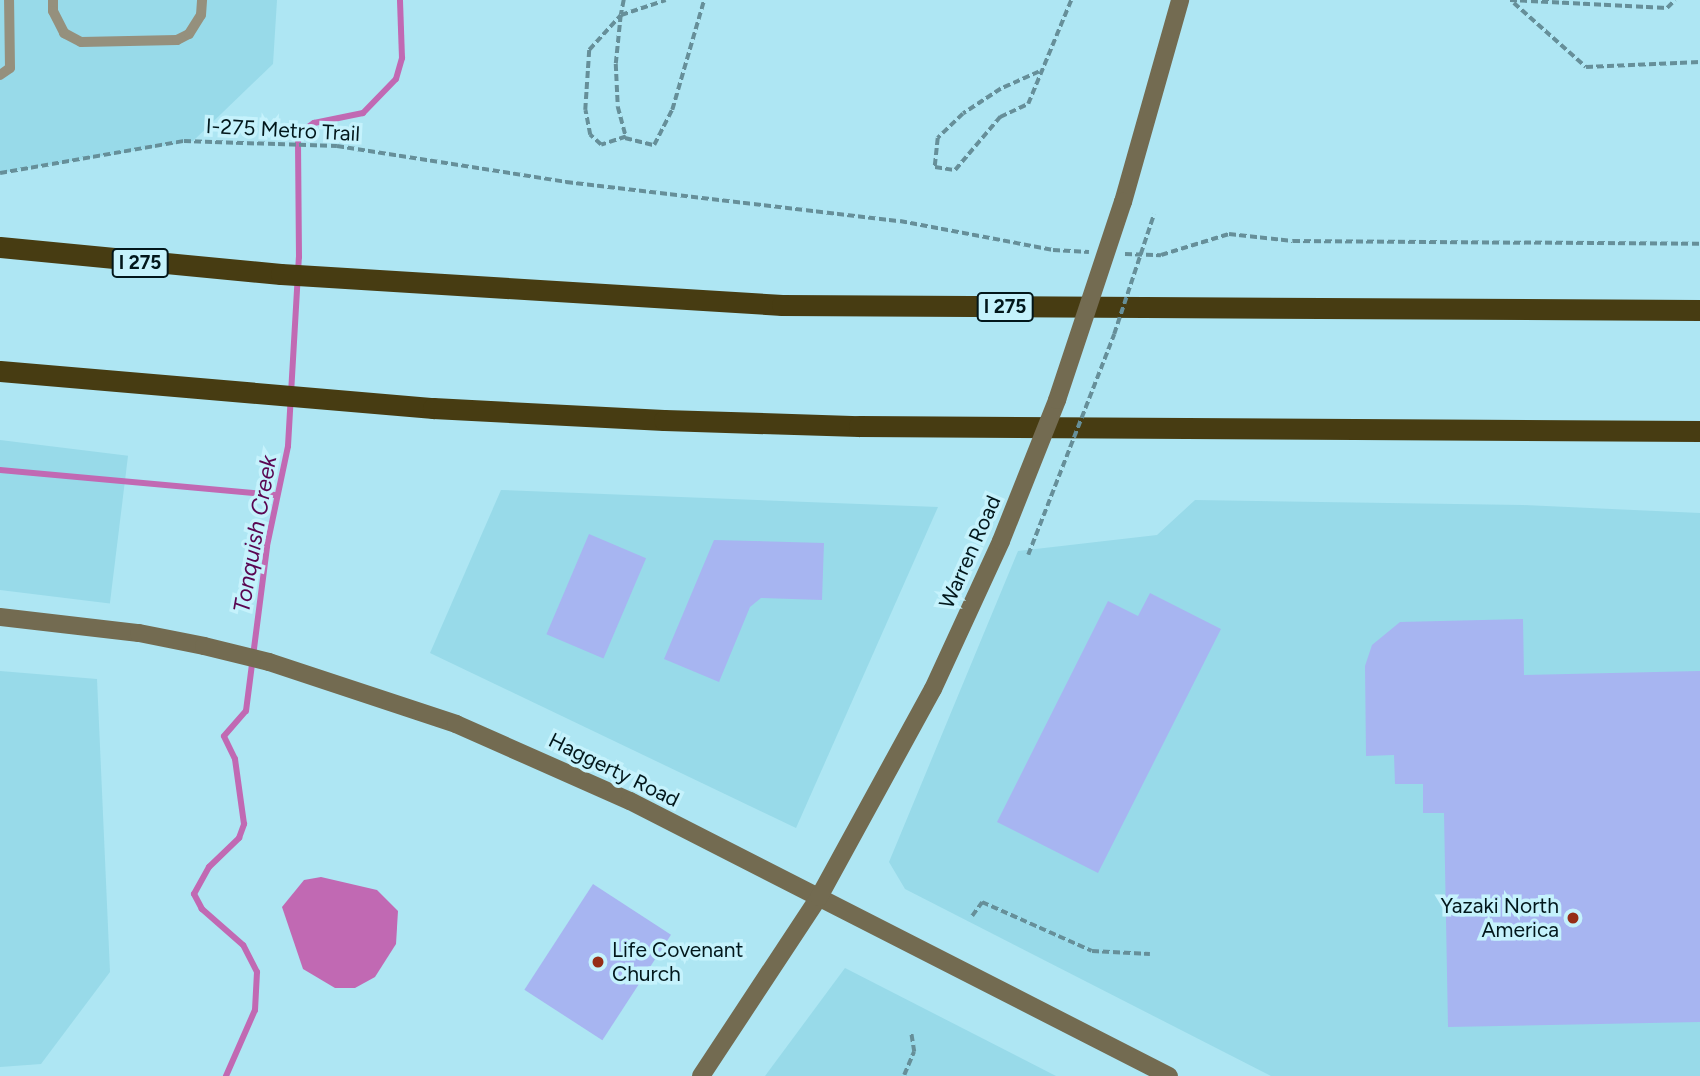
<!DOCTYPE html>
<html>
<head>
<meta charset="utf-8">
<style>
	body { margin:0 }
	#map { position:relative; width:1700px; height:1076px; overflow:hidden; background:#aee6f3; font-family:Figtree,sans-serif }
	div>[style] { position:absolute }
	.built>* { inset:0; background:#98dae9; transform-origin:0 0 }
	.water>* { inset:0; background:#c169b3 }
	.stream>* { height:6px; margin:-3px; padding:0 3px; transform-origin:3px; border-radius:3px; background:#c169b3 }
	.building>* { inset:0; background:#a7b5f1; transform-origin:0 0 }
	.path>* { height:3.5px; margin-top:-1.75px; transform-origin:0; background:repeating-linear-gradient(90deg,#668f99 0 7px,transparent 0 10.5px) }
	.lane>* { height:10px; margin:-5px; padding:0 5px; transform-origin:5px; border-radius:5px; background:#95907d }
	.secondary>* { height:18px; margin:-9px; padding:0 9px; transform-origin:9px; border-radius:9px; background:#736b51 }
	.highway>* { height:21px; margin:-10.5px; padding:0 10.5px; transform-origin:10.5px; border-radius:10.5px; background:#473c12 }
	.path-bridge>* { height:3.5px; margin-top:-1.75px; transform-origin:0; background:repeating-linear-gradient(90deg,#668f99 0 7px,transparent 0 10.5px) }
	.secondary-bridge>* { height:18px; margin:-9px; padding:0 9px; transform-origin:9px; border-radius:9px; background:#736b51 }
	.dots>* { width:19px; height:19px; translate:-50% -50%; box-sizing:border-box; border:4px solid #c5f2fc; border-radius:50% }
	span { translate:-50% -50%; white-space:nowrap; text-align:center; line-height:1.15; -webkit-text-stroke:7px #c5f2fc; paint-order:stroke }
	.shield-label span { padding:2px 5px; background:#c5f2fc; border:2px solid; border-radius:5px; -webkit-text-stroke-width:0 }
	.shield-label { font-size:19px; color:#02171b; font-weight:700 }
	.street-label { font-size:21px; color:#02171b }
	.poi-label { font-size:21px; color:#02171b }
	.right { translate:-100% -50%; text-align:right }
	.left { translate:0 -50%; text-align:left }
	.water-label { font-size:23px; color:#5a0551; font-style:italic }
</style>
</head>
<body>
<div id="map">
	<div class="built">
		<i style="clip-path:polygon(0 0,277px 0,273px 64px,193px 141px,0 173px)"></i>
		<i style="left:0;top:440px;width:129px;height:149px;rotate:7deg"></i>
		<i style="clip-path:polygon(501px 490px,938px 507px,796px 828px,430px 653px)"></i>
		<i style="clip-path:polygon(1195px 500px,1523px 505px,1700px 513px,1700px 1076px,1271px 1076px,905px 889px,889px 862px,1018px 551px,1157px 535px)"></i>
		<i style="clip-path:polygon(0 671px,97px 679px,110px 972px,41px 1064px,0 1067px)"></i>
		<i style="clip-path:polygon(845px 968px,1056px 1076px,765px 1076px)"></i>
	</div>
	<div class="water">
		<i style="clip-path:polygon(321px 877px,377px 890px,398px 911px,396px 944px,375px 977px,355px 988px,335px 988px,303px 969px,282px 907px,304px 880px)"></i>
	</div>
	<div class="stream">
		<i style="left:0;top:470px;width:278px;rotate:5.2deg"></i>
		<i style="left:226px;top:1076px;width:72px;rotate:-66.3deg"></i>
		<i style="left:255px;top:1010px;width:38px;rotate:-87deg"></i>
		<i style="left:257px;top:972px;width:30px;rotate:-117deg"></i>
		<i style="left:243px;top:945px;width:55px;rotate:-138.7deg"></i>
		<i style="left:202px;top:909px;width:17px;rotate:-118deg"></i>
		<i style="left:194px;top:894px;width:31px;rotate:-61deg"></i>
		<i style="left:209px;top:867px;width:42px;rotate:-44deg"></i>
		<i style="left:239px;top:838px;width:15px;rotate:-70deg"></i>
		<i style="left:244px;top:824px;width:66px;rotate:-97.9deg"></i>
		<i style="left:235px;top:759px;width:25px;rotate:-116deg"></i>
		<i style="left:224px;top:736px;width:33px;rotate:-49deg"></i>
		<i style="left:246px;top:711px;width:166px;rotate:-82.7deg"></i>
		<i style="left:267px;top:546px;width:102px;rotate:-78.1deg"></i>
		<i style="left:288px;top:446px;width:189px;rotate:-86.7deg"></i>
		<i style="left:299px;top:257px;width:116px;rotate:-90.5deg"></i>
		<i style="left:298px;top:141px;width:9px;rotate:-72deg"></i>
		<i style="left:301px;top:132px;width:16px;rotate:-35deg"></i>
		<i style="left:314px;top:123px;width:50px;rotate:-11.5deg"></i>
		<i style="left:363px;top:113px;width:47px;rotate:-45.9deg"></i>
		<i style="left:396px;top:79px;width:22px;rotate:-74deg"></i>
		<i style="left:402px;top:58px;width:58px;rotate:-92deg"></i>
	</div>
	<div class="building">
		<i style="left:589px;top:534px;width:62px;height:109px;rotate:23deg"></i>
		<i style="clip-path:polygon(714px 540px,824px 543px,822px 600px,761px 598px,750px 607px,719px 682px,664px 659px)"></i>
		<i style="clip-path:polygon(1150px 593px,1221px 629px,1098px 873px,997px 822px,1108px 601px,1138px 616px)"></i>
		<i style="clip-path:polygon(1523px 619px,1524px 675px,1700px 671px,1700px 1022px,1448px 1027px,1444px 813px,1423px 813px,1423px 784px,1395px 784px,1394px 755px,1366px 756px,1365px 666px,1372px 645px,1400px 622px)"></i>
		<i style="left:593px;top:884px;width:93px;height:126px;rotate:33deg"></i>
	</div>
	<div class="path">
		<i style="left:624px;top:0;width:15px;rotate:101deg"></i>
		<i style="left:621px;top:15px;width:49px;rotate:95.8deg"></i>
		<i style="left:616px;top:64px;width:43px;rotate:87.3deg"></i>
		<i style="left:618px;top:107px;width:31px;rotate:75deg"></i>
		<i style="left:626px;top:137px;width:26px;rotate:162deg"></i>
		<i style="left:601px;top:145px;width:15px;rotate:-138deg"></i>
		<i style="left:590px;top:135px;width:25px;rotate:-101deg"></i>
		<i style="left:585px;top:110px;width:60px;rotate:-86.2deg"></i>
		<i style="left:589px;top:50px;width:47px;rotate:-47.6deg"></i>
		<i style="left:621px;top:15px;width:47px;rotate:-18.4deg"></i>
		<i style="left:1510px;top:0;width:157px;rotate:2.9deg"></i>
		<i style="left:1667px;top:8px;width:11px;rotate:-45deg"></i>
		<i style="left:1514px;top:3px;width:96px;rotate:41.6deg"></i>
		<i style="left:1586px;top:67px;width:114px;rotate:-2.5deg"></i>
		<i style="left:1039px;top:72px;width:42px;rotate:155.9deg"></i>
		<i style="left:1001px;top:89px;width:45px;rotate:146.7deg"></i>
		<i style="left:963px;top:114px;width:35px;rotate:136deg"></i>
		<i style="left:938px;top:138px;width:29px;rotate:96deg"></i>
		<i style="left:935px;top:167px;width:20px;rotate:9deg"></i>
		<i style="left:955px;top:170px;width:70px;rotate:-49.7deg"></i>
		<i style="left:1000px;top:117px;width:31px;rotate:-25deg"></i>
		<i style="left:1028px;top:104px;width:113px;rotate:-67.5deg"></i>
		<i style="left:625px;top:138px;width:30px;rotate:14deg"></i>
		<i style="left:654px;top:145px;width:39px;rotate:-63deg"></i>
		<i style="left:672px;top:110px;width:115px;rotate:-73.8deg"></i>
		<i style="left:0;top:173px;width:187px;rotate:-9.9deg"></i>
		<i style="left:184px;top:141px;width:153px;rotate:1.9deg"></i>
		<i style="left:337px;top:146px;width:232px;rotate:8.9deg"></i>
		<i style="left:566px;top:182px;width:336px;rotate:6.7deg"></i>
		<i style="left:900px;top:221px;width:156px;rotate:10.7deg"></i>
		<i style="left:1053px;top:250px;width:36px;rotate:3deg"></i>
		<i style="left:1125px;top:254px;width:36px;rotate:2deg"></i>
		<i style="left:1161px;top:255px;width:71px;rotate:-17.2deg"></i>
		<i style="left:1229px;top:234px;width:64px;rotate:6.2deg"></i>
		<i style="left:1293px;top:241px;width:407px;rotate:0.4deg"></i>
		<i style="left:972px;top:916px;width:17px;rotate:-54deg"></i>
		<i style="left:982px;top:902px;width:120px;rotate:24deg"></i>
		<i style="left:1092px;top:951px;width:58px;rotate:3deg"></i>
		<i style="left:904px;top:1075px;width:25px;rotate:-67deg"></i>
		<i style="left:914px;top:1052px;width:18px;rotate:-99deg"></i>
	</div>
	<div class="lane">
		<i style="left:53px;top:0;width:11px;rotate:90deg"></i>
		<i style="left:53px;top:11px;width:25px;rotate:63deg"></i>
		<i style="left:64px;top:33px;width:19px;rotate:28deg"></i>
		<i style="left:81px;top:42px;width:96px;rotate:-1.2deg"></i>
		<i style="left:177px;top:40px;width:13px;rotate:-27deg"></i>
		<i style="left:189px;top:34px;width:22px;rotate:-58deg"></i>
		<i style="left:201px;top:15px;width:15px;rotate:-86deg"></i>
		<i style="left:0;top:75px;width:12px;rotate:-35deg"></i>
		<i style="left:10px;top:68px;width:68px;rotate:-90.8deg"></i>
	</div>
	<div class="secondary">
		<i style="left:1123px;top:202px;width:210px;rotate:-74.2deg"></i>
		<i style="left:0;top:617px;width:140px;rotate:6.6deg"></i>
		<i style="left:139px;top:633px;width:66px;rotate:11.3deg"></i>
		<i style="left:204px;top:646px;width:67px;rotate:13.8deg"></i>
		<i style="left:269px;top:662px;width:197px;rotate:18.3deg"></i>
		<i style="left:456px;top:724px;width:190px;rotate:23.9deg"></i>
		<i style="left:630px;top:801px;width:605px;rotate:27.03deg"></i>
		<i style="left:701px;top:1076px;width:214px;rotate:-56.6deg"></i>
		<i style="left:819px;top:897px;width:237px;rotate:-61.3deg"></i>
		<i style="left:933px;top:689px;width:163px;rotate:-65.3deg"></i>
	</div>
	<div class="highway">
		<i style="left:0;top:247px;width:282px;rotate:5.5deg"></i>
		<i style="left:281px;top:274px;width:502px;rotate:3.54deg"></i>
		<i style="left:782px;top:305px;width:918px;rotate:0.31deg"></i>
		<i style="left:0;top:371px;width:435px;rotate:4.9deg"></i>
		<i style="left:433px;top:408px;width:231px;rotate:3deg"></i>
		<i style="left:664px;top:420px;width:195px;rotate:1.8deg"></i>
		<i style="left:859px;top:426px;width:841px;rotate:0.34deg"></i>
	</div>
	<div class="path-bridge">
		<i style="left:1028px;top:555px;width:237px;rotate:-68.7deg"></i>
		<i style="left:1114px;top:334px;width:126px;rotate:-71.6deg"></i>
	</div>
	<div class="secondary-bridge">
		<i style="left:1001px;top:541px;width:152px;rotate:-68.3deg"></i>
		<i style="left:1057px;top:400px;width:209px;rotate:-71.6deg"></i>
	</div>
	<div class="dots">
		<i style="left:1573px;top:918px;background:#962d17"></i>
		<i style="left:598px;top:962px;background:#962d17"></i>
	</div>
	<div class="shield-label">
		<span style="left:140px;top:263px">I 275</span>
		<span style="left:1005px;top:307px">I 275</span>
	</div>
	<div class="street-label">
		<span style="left:283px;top:130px;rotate:3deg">I-275 Metro Trail</span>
		<span style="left:970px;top:552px;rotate:-66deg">Warren Road</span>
		<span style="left:614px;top:770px;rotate:26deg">Haggerty Road</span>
	</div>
	<div class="poi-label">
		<span class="right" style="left:1559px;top:918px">Yazaki North<br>America</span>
		<span class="left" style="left:612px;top:962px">Life Covenant<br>Church</span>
	</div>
	<div class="water-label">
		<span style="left:255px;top:534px;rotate:-80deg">Tonquish Creek</span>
	</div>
</div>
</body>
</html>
